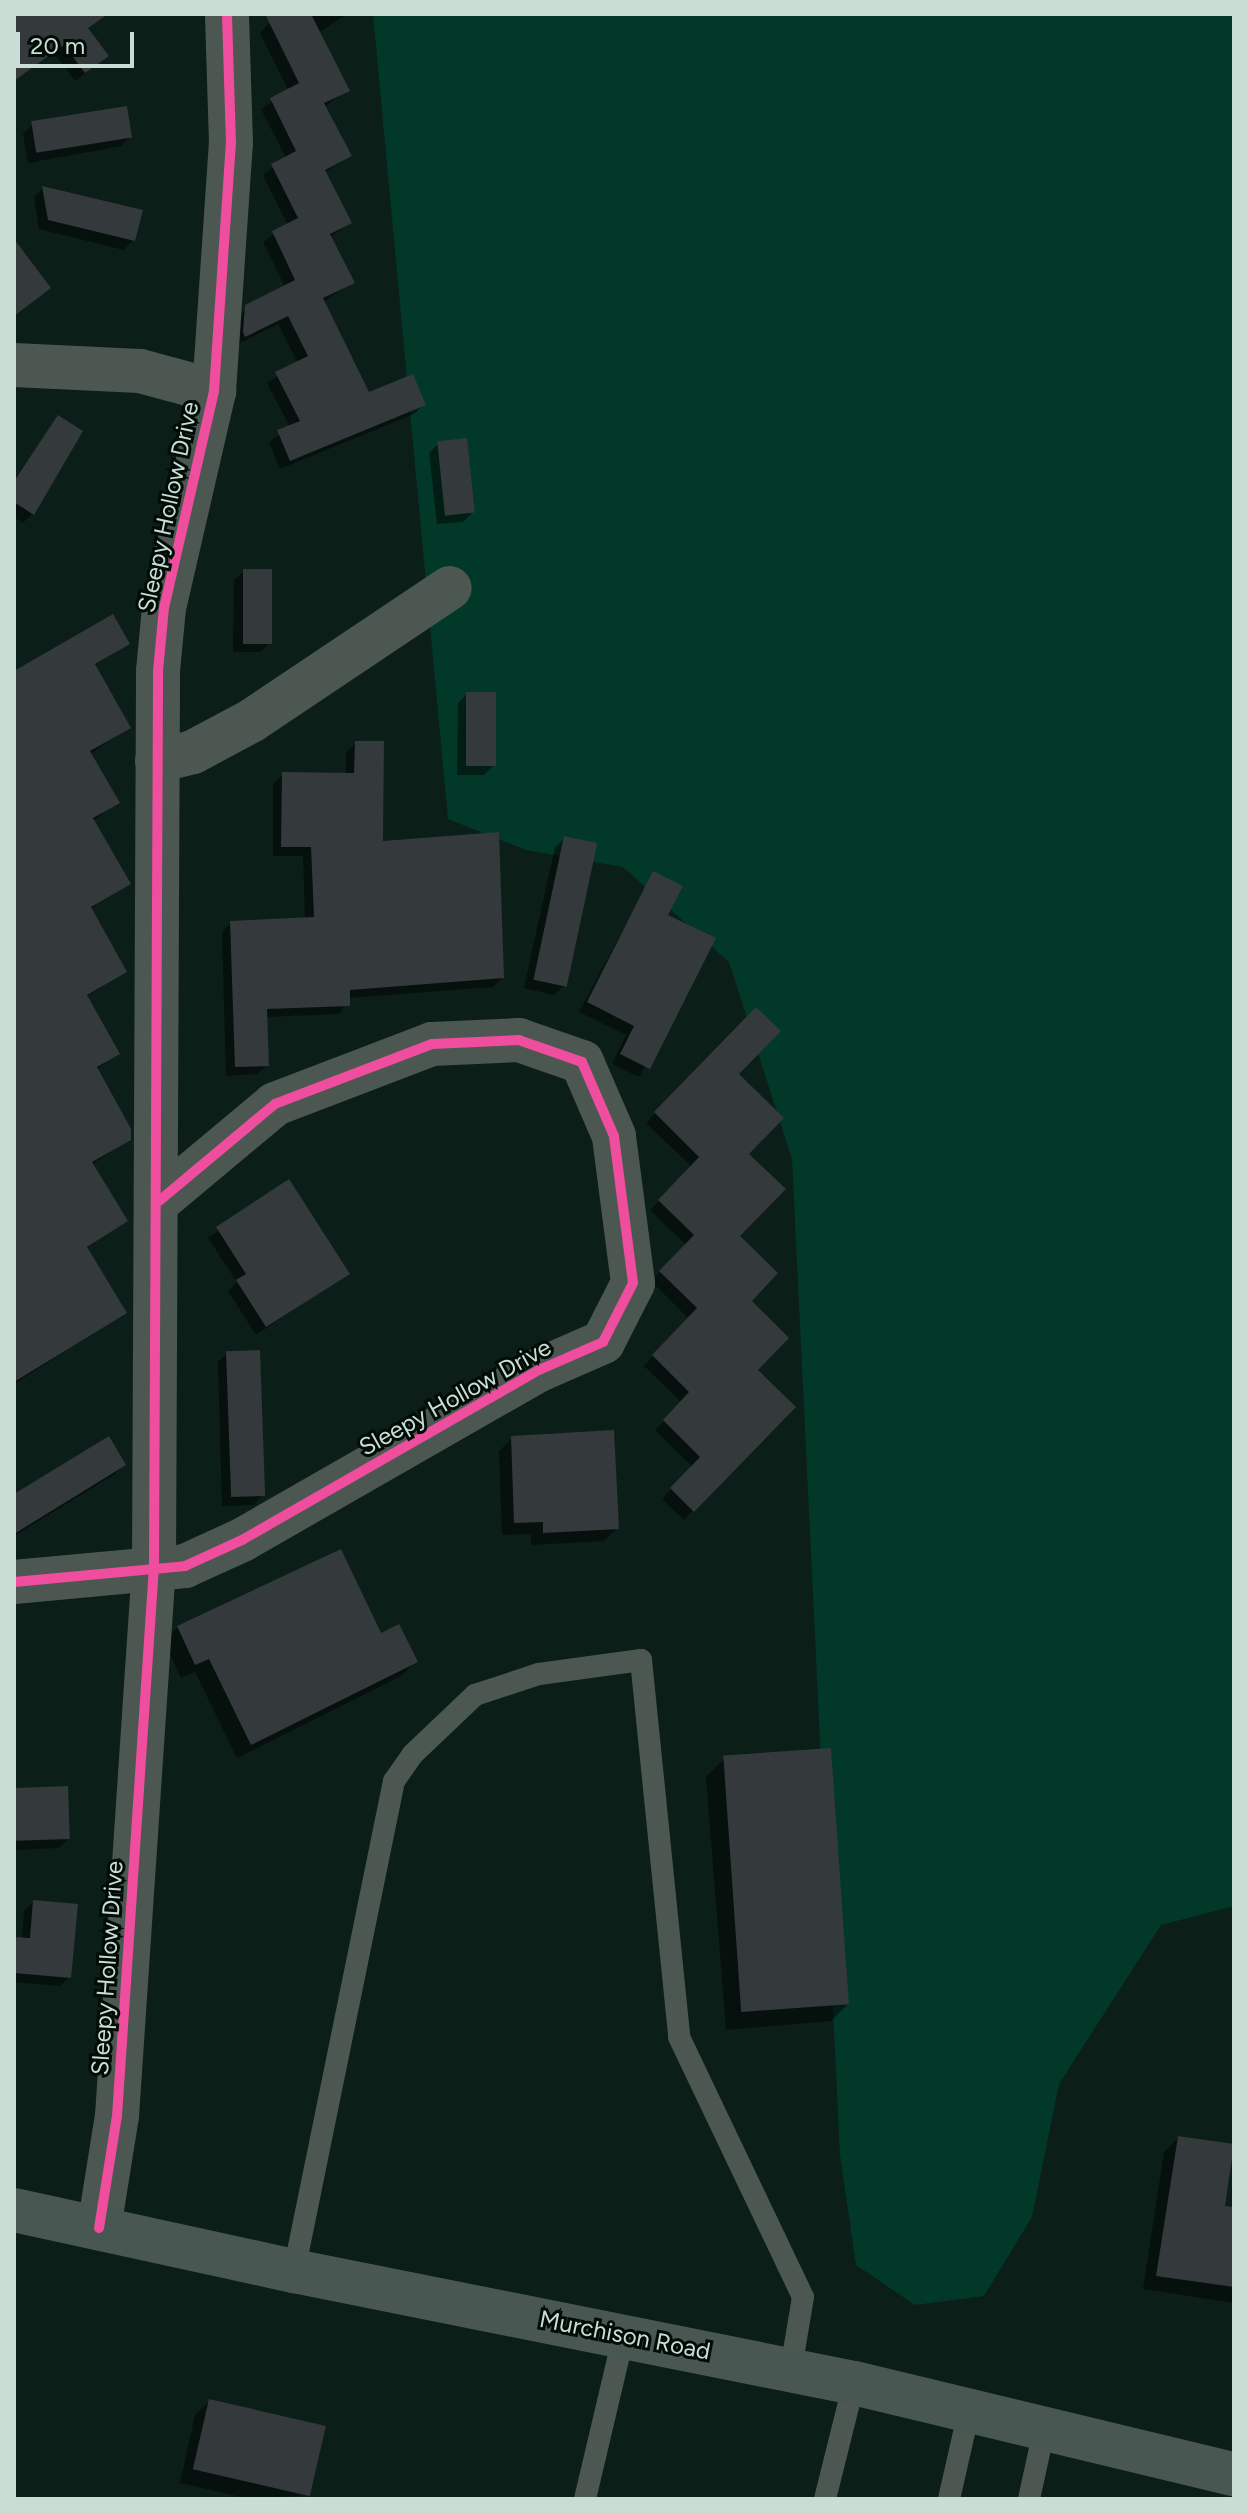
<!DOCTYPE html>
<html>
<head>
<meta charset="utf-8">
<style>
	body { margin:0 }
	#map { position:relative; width:1248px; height:2513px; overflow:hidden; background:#0c1e18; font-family:Figtree,sans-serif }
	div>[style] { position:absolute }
	.green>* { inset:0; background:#023827 }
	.shadow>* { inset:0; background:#0007 }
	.building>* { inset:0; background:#34393c; transform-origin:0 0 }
	.service>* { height:22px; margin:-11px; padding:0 11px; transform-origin:11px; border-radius:11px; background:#4c5752 }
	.minor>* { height:44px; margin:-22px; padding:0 22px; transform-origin:22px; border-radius:22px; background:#4c5752 }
	.primary>* { height:44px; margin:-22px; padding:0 22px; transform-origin:22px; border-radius:22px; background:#485751 }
	.cycleway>* { height:10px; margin:-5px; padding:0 5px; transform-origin:5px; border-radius:5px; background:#ef4d9e }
	span { translate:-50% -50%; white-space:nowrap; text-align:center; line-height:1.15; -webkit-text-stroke:6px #020c07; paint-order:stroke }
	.street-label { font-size:24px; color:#caddd4 }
	.frame { position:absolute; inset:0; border:16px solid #caddd4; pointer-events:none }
	.scale { position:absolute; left:16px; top:32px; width:118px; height:36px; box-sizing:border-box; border:4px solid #caddd4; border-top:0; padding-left:10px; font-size:24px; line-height:28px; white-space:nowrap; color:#caddd4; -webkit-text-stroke:6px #020c07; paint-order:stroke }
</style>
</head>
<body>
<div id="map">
	<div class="green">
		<i style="clip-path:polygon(373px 14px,1234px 14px,1234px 1906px,1161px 1925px,1059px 2084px,1032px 2217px,984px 2296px,915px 2305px,856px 2265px,840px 2155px,792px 1159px,729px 962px,623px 867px,526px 850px,448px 819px)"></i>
	</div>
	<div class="shadow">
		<i style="clip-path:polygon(43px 14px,76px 14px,106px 56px,75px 81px,54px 53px,14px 81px,14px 36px)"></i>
		<i style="clip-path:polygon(278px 14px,347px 14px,318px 33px,347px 90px,324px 107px,349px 156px,324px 173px,349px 223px,329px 238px,353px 282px,323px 302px,368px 395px,423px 405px,414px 414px,280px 469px,269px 442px,290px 427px,267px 383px,298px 363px,278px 324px,236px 345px,236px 316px,285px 287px,263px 242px,288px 225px,263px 175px,286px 158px,261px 109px,289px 91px,260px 33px)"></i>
		<i style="clip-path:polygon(32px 125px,130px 137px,121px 146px,28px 163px,23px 134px)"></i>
		<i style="clip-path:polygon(43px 188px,133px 240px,124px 250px,39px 229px,34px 197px)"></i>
		<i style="clip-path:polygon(58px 417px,32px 514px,23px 523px,14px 517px,14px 479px)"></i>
		<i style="clip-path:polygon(438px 444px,473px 512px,463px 522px,437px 524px,429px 453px)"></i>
		<i style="clip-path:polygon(244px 571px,270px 643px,260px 652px,233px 652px,234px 580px)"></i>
		<i style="clip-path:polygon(127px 643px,94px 666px,128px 728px,90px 754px,118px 802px,93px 821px,128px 884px,90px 909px,125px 972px,86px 997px,118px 1053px,96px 1070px,129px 1139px,91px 1165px,125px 1221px,86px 1249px,125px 1313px,14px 1384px,14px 673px)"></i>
		<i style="clip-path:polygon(467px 694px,493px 766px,484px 775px,457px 775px,458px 703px)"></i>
		<i style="clip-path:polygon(356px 743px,381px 844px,502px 978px,493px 987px,348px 998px,339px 1014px,265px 1017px,267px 1065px,257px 1074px,226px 1076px,222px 932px,231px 923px,305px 920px,303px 856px,273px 856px,273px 784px,283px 774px,346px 775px,346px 752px)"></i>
		<i style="clip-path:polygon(565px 838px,564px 985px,554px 995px,524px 988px,555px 847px)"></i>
		<i style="clip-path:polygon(653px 874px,666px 916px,713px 939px,639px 1077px,612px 1064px,626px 1035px,579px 1012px)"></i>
		<i style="clip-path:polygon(756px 1010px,736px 1074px,746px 1154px,737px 1236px,756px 1370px,794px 1407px,684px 1520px,662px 1499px,693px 1467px,655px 1430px,682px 1403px,644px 1366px,689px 1319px,651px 1281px,686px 1245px,650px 1210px,692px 1167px,646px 1123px)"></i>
		<i style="clip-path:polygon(289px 1182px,347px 1274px,256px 1335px,228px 1291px,237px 1282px,208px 1238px)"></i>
		<i style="clip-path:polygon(227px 1353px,263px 1495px,254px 1505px,222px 1506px,218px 1362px)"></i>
		<i style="clip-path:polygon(512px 1438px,617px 1528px,604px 1541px,531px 1545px,531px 1534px,502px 1535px,499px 1451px)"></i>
		<i style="clip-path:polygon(124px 1464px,115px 1474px,14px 1536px,14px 1496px)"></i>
		<i style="clip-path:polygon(178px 1627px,380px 1636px,415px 1662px,401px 1676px,237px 1758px,195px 1672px,181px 1678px,164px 1641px)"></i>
		<i style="clip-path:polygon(724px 1759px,849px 2003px,831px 2021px,726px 2030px,706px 1777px)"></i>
		<i style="clip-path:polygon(14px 1790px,68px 1839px,59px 1848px,14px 1850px)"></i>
		<i style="clip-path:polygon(34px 1902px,69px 1977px,60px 1986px,14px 1982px,14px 1939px,22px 1940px,24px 1911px)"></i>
		<i style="clip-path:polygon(1178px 2138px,1223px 2208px,1234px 2209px,1234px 2303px,1143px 2289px,1164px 2152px)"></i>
		<i style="clip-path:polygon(210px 2401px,308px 2495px,250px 2499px,180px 2483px,195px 2415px)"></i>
	</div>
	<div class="building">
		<i style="clip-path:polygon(14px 14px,108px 14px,88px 28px,109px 56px,85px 73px,64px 45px,14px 81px)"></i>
		<i style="clip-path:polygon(265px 14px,311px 14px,350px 91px,324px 103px,352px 156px,325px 170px,352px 223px,330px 234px,355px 283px,323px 298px,369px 392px,413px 374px,426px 405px,290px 461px,277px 430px,300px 421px,275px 372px,308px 356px,288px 316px,245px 337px,243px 332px,245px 305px,295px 280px,272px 231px,298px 218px,271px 164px,296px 151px,270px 98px,299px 83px)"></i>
		<i style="left:127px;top:106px;width:32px;height:97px;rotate:81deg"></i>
		<i style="clip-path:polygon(42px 186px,143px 210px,135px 241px,48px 220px)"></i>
		<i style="clip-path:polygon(14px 239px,51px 288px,14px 316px)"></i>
		<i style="clip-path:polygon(58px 415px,83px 431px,34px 515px,14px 502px,14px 481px)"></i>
		<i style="left:467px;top:438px;width:75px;height:30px;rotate:84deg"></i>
		<i style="left:243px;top:569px;width:29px;height:75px"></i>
		<i style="clip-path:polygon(113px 614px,130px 644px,95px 664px,131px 728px,90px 751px,120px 803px,93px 818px,131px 884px,91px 907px,127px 972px,87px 995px,120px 1054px,97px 1067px,131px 1129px,131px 1140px,92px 1162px,128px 1221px,87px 1247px,127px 1313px,14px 1382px,14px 671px)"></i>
		<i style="left:466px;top:692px;width:30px;height:74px"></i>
		<i style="clip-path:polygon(355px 741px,384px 741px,383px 841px,499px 832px,504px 978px,350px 990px,350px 1006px,267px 1009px,269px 1066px,235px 1067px,230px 921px,314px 917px,311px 847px,281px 847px,282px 772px,354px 773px)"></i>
		<i style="left:564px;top:836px;width:34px;height:147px;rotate:12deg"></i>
		<i style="clip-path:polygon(653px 871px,683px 886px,668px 915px,716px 938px,650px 1069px,620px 1054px,634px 1026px,587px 1002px)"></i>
		<i style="clip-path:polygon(756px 1007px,781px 1031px,739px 1074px,784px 1118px,749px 1154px,786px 1189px,740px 1236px,778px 1273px,752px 1301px,789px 1338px,758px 1370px,796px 1407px,694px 1512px,670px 1488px,700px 1457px,663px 1420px,689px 1392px,652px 1355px,697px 1308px,659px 1271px,694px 1235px,658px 1200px,699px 1157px,654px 1112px)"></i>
		<i style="clip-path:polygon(289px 1179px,350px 1274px,266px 1327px,236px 1280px,246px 1274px,216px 1227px)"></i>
		<i style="left:260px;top:1350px;width:146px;height:34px;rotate:88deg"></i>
		<i style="clip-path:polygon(614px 1430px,619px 1529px,543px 1533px,543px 1522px,514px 1523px,511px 1436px)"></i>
		<i style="clip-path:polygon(109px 1436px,126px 1465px,14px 1534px,14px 1494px)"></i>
		<i style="clip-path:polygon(341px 1549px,381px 1633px,399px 1624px,418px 1662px,251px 1745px,209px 1659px,195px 1665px,177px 1626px)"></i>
		<i style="left:831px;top:1748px;width:257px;height:108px;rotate:86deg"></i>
		<i style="left:68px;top:1786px;width:53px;height:54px;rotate:88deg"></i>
		<i style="clip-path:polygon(33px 1900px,78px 1904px,71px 1978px,14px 1973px,14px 1937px,30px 1938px)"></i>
		<i style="clip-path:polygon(1178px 2136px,1234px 2144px,1225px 2206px,1234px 2207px,1234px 2287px,1156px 2276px)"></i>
		<i style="left:209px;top:2399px;width:120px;height:72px;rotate:13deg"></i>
	</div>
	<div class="service">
		<i style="left:294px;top:2271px;width:500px;rotate:-78.47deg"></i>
		<i style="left:394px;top:1781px;width:33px;rotate:-55deg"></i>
		<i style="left:413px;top:1754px;width:86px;rotate:-43.6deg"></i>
		<i style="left:475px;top:1695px;width:67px;rotate:-18.2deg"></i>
		<i style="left:539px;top:1674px;width:103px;rotate:-7.8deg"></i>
		<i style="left:641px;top:1660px;width:379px;rotate:84.2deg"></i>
		<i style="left:679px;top:2037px;width:288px;rotate:64.5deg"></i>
		<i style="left:803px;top:2297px;width:73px;rotate:99.5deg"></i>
		<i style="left:585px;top:2499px;width:170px;rotate:-76.7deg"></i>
		<i style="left:825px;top:2499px;width:120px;rotate:-76deg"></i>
		<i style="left:949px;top:2499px;width:90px;rotate:-77.2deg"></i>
		<i style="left:1029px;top:2499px;width:71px;rotate:-77.7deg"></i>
	</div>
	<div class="minor">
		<i style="left:14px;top:365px;width:126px;rotate:2.7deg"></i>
		<i style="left:140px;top:371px;width:77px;rotate:15.1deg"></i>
		<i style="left:157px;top:761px;width:37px;rotate:-14deg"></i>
		<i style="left:193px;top:752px;width:66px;rotate:-28.1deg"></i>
		<i style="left:251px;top:721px;width:239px;rotate:-33.8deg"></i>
		<i style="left:14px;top:1582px;width:172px;rotate:-5.3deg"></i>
		<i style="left:185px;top:1566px;width:63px;rotate:-24.5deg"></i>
		<i style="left:242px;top:1540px;width:342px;rotate:-29.8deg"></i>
		<i style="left:539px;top:1370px;width:70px;rotate:-23.6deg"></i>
		<i style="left:603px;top:1342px;width:66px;rotate:-63deg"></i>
		<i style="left:633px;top:1283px;width:148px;rotate:-97.4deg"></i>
		<i style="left:614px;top:1136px;width:81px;rotate:-113.4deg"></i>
		<i style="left:582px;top:1062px;width:67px;rotate:-160.8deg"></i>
		<i style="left:519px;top:1040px;width:87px;rotate:177.4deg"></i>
		<i style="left:432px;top:1044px;width:168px;rotate:159.1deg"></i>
		<i style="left:275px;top:1104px;width:151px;rotate:140.1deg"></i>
		<i style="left:99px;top:2228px;width:113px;rotate:-80.9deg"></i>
		<i style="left:117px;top:2116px;width:551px;rotate:-86.15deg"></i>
		<i style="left:154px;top:1566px;width:895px;rotate:-89.74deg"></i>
		<i style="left:158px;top:671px;width:63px;rotate:-84.6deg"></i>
		<i style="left:164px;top:608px;width:223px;rotate:-77deg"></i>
		<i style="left:214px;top:391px;width:249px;rotate:-86.1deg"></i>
		<i style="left:231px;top:143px;width:129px;rotate:-91.8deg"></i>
	</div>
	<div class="primary">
		<i style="left:14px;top:2210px;width:287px;rotate:12.3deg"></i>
		<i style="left:294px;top:2271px;width:571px;rotate:11.31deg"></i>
		<i style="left:854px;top:2383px;width:391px;rotate:13.5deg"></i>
	</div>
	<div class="cycleway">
		<i style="left:14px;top:1582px;width:172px;rotate:-5.3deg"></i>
		<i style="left:185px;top:1566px;width:63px;rotate:-24.5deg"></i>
		<i style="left:242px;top:1540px;width:342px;rotate:-29.8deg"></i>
		<i style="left:539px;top:1370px;width:70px;rotate:-23.6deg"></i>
		<i style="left:603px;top:1342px;width:66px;rotate:-63deg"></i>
		<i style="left:633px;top:1283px;width:148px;rotate:-97.4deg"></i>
		<i style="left:614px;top:1136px;width:81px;rotate:-113.4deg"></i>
		<i style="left:582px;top:1062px;width:67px;rotate:-160.8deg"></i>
		<i style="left:519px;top:1040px;width:87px;rotate:177.4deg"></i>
		<i style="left:432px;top:1044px;width:168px;rotate:159.1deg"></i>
		<i style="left:275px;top:1104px;width:151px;rotate:140.1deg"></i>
		<i style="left:99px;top:2228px;width:113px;rotate:-80.9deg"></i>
		<i style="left:117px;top:2116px;width:551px;rotate:-86.15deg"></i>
		<i style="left:154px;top:1566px;width:895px;rotate:-89.74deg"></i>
		<i style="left:158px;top:671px;width:63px;rotate:-84.6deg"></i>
		<i style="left:164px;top:608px;width:223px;rotate:-77deg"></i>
		<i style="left:214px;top:391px;width:249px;rotate:-86.1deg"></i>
		<i style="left:231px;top:143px;width:129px;rotate:-91.8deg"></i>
	</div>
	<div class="street-label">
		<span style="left:168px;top:507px;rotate:-78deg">Sleepy Hollow Drive</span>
		<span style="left:455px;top:1397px;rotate:-29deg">Sleepy Hollow Drive</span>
		<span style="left:107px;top:1968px;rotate:-86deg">Sleepy Hollow Drive</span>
		<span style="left:625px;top:2335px;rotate:11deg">Murchison Road</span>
	</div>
	<div class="frame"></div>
	<div class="scale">20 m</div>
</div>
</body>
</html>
